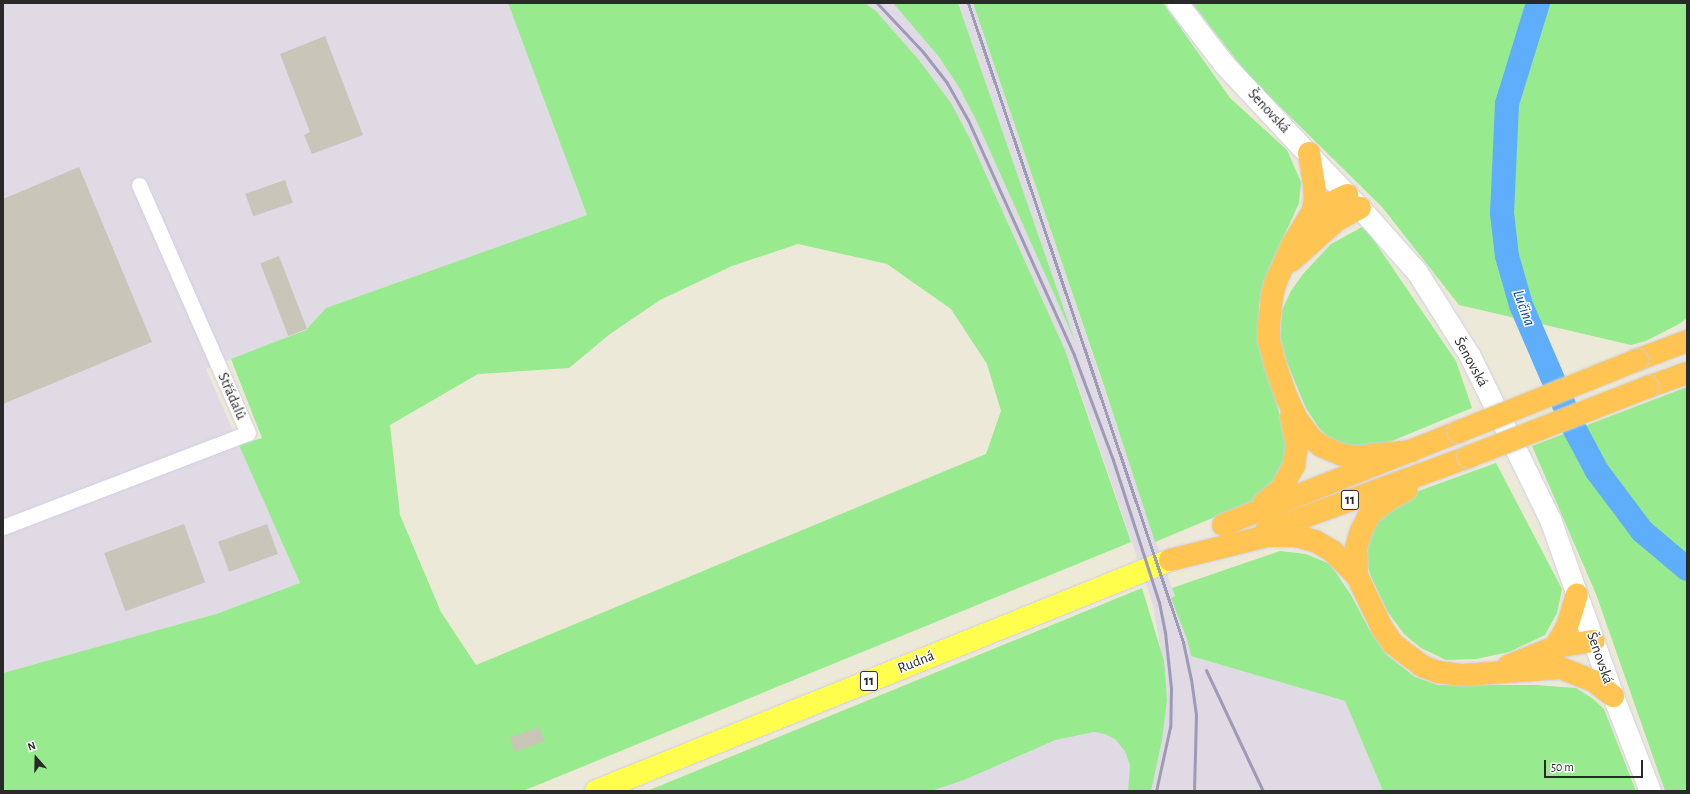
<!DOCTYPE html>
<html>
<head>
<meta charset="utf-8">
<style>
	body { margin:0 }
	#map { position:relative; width:1690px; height:794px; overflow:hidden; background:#ede9d8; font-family:"Alegreya Sans",sans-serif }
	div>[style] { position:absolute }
	.industrial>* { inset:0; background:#dfdae4 }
	.green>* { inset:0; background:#98ea8e }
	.river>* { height:24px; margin:-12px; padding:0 12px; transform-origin:12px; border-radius:12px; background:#5eaefc }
	.building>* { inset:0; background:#c8c5b9; transform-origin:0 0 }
	.roads { filter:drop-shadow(0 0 1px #cfcee4) drop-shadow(0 0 1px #cfcee4) }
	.street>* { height:15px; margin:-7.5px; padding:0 7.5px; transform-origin:7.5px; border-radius:7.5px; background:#fff }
	.secondary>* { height:21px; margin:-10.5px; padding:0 10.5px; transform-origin:10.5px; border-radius:10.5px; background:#fff }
	.primary>* { height:22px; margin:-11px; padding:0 11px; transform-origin:11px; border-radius:11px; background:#fffe4c }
	.highway>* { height:22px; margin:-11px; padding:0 11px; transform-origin:11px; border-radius:11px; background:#ffc452 }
	.rail>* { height:3px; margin:-1.5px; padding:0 1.5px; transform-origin:1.5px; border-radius:1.5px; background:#9d9bb6 }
	.bridges { filter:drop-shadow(0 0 1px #d0d0d0) drop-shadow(0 0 1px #d0d0d0) }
	.highway-bridge>* { height:22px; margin:-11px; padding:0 11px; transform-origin:11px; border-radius:11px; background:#ffc452 }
	span { translate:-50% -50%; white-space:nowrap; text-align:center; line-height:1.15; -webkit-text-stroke:3px #fff; paint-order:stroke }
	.shield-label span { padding:1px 3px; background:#fff; border:1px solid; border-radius:3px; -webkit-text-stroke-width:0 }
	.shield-label { font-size:14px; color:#292929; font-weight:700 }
	.street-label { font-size:15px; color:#292929 }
	.water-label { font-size:16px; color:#0047a6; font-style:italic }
	.frame { position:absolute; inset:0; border:4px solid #292929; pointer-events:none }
	.north { position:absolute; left:16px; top:738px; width:40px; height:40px; -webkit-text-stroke:3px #fff; paint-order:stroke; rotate:340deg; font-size:11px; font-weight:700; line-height:16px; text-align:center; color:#292929 }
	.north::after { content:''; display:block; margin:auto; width:14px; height:18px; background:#292929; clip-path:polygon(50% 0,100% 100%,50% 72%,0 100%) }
	.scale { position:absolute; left:1544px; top:760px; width:99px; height:18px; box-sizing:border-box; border:2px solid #292929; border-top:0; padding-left:5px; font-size:12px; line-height:14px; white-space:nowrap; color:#292929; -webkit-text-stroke:3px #fff; paint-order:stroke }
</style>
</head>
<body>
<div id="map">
	<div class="industrial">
		<i style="clip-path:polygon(3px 3px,508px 3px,587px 215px,326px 308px,306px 330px,206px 369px,300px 583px,216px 614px,3px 673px)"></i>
		<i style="clip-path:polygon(865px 3px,893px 3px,939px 57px,960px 89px,977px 122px,1073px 335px,958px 3px,973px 3px,1175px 597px,1172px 598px,1187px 639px,1191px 656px,1345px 701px,1383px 791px,760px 791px,1160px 647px,1153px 604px,1083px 400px,1065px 350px,987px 176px,951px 103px,919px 60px,876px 11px)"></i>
	</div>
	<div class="green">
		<i style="clip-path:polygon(evenodd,508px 3px,865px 3px,876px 11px,919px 60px,951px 103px,970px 139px,1065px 350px,1131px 542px,523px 791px,3px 791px,3px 673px,216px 614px,300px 583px,239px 445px,262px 438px,231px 359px,306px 330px,326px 308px,587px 215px,508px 3px,798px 244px,887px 264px,951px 309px,987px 364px,1001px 411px,986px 454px,476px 665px,441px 612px,400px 515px,390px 425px,478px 374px,569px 368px,610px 334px,660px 300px,732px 266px,798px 244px)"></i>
		<i style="clip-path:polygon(893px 3px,958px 3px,1075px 341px,977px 122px,960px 89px,939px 57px)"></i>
		<i style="clip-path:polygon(973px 3px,1163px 3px,1230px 98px,1287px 150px,1301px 182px,1299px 203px,1270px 267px,1259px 305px,1261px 346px,1287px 442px,1288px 463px,1276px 483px,1258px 499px,1155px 542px,1103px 383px)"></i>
		<i style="clip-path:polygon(1192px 3px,1687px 3px,1687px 318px,1679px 324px,1646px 341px,1631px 345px,1459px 305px,1382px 207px,1248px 75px)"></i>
		<i style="clip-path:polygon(1364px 226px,1456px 361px,1472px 408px,1382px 445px,1352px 449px,1332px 441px,1319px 428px,1306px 408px,1287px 363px,1280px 338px,1282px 310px,1291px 291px,1303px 274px,1331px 244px)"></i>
		<i style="clip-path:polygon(1687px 387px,1687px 791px,1665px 791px,1596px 594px,1532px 446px)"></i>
		<i style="clip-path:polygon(1496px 463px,1562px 589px,1557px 613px,1545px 635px,1509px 652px,1476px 659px,1446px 660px,1421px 648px,1404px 634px,1387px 611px,1371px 577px,1366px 560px,1369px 539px,1378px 521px,1399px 498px)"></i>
		<i style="clip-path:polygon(1280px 551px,1306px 554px,1330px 564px,1351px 595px,1369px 629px,1387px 655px,1415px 677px,1438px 685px,1536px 685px,1576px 688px,1592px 698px,1604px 709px,1636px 791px,1383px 791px,1345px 701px,1191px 656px,1187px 639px,1171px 598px,1175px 596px,1172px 588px)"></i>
		<i style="clip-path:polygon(1142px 588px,1164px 661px,1167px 700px,1162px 740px,1151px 791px,1128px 791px,1130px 765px,1125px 751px,1115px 739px,1105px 734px,1094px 732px,1055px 740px,964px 780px,931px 791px,647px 791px)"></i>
	</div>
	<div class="river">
		<i style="left:1538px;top:3px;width:106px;rotate:107.1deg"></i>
		<i style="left:1507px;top:104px;width:109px;rotate:92.6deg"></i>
		<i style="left:1502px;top:213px;width:43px;rotate:83.4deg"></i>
		<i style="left:1507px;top:256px;width:51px;rotate:74.1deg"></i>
		<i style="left:1521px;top:305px;width:132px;rotate:66.7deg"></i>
		<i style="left:1573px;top:426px;width:51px;rotate:61.9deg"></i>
		<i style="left:1597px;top:471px;width:75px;rotate:53.1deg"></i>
		<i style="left:1642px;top:531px;width:59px;rotate:40.2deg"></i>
	</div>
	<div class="building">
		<i style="clip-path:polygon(325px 36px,363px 135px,312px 154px,304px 135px,310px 132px,280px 54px)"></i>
		<i style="clip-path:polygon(79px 167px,152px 342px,3px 404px,3px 199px)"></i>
		<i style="left:285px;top:180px;width:24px;height:42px;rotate:71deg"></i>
		<i style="left:279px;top:256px;width:78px;height:20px;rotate:69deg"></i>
		<i style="left:184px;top:524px;width:62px;height:85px;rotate:70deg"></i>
		<i style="left:267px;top:524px;width:32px;height:52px;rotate:70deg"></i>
		<i style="left:539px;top:727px;width:15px;height:31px;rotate:70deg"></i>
	</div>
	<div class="roads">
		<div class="street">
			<i style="left:3px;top:527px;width:262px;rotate:-21deg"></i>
			<i style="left:248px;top:433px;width:271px;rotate:-113.7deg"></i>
		</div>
		<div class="secondary">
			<i style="left:1177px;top:3px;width:76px;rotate:52.5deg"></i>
			<i style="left:1223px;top:63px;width:152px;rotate:46.9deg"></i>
			<i style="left:1327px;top:174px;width:47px;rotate:45.9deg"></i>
			<i style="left:1360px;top:208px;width:86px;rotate:48.3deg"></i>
			<i style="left:1417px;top:272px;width:99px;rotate:57.8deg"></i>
			<i style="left:1470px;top:356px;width:182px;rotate:63.9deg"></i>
			<i style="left:1550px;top:519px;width:188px;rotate:70.4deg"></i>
			<i style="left:1613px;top:696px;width:102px;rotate:68.7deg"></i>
		</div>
		<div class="primary">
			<i style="left:596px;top:791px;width:619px;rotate:-21.92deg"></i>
		</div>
		<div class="highway">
			<i style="left:1309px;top:153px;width:31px;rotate:81deg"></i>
			<i style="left:1314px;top:184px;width:13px;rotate:86deg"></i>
			<i style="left:1315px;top:197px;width:14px;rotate:98deg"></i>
			<i style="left:1313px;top:211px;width:38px;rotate:122deg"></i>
			<i style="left:1293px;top:243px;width:45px;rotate:113.7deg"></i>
			<i style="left:1275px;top:284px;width:12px;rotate:104deg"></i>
			<i style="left:1272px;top:296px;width:30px;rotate:96deg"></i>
			<i style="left:1269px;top:326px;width:15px;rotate:90deg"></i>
			<i style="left:1269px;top:341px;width:24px;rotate:75deg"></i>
			<i style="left:1275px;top:364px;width:36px;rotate:71deg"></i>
			<i style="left:1287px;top:398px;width:23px;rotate:65deg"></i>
			<i style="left:1297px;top:419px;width:22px;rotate:54deg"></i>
			<i style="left:1310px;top:437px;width:14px;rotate:39deg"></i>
			<i style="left:1321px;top:446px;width:21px;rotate:23deg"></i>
			<i style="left:1340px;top:454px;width:14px;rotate:12deg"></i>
			<i style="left:1354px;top:457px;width:58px;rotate:-5.9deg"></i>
			<i style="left:1313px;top:211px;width:38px;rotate:-25deg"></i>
			<i style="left:1291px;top:261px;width:62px;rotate:-41.7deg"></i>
			<i style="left:1337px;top:220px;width:26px;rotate:-28deg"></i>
			<i style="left:1637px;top:360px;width:53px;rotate:-20.8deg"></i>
			<i style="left:1648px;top:387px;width:41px;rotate:-19.7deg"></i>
			<i style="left:1264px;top:503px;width:22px;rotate:-39deg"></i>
			<i style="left:1281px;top:489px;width:26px;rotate:-61deg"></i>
			<i style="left:1294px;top:466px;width:21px;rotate:-82deg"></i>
			<i style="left:1297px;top:445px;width:29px;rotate:-102deg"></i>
			<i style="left:1223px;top:525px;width:253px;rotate:-21.6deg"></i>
			<i style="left:1266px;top:531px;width:215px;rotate:-20.1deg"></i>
			<i style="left:1170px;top:560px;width:100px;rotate:-13.9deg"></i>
			<i style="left:1267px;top:536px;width:29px"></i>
			<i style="left:1296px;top:536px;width:20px;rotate:15deg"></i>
			<i style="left:1315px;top:541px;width:20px;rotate:30deg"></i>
			<i style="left:1332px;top:551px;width:35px;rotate:45deg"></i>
			<i style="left:1357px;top:576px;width:58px;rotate:64.3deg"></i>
			<i style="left:1382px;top:628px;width:19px;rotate:55deg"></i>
			<i style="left:1393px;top:644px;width:36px;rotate:37deg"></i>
			<i style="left:1422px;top:666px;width:17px;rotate:21deg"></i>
			<i style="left:1438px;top:672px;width:25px;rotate:7deg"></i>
			<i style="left:1463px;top:675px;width:98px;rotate:-4.1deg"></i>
			<i style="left:1561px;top:668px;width:37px;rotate:22deg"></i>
			<i style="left:1595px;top:682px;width:23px;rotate:38deg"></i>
			<i style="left:1357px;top:576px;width:28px;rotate:-92deg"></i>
			<i style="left:1356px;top:548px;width:18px;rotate:-74deg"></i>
			<i style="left:1361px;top:531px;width:16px;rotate:-63deg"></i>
			<i style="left:1368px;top:517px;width:8px;rotate:-50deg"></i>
			<i style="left:1373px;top:511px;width:19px;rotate:-36deg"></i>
			<i style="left:1388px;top:500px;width:21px;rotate:-29deg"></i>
			<i style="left:1555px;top:647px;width:23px;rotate:-59deg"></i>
			<i style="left:1567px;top:627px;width:34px;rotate:-73deg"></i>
			<i style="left:1508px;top:666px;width:51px;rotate:-22deg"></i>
			<i style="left:1555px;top:647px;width:39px;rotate:-9deg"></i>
		</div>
	</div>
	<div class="rail">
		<i style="left:877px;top:3px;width:67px;rotate:46.8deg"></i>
		<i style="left:923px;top:52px;width:39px;rotate:52deg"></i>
		<i style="left:947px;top:83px;width:43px;rotate:60.4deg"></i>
		<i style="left:968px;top:120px;width:258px;rotate:65.7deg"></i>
		<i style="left:1074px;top:355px;width:112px;rotate:69.6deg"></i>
		<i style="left:1113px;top:460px;width:149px;rotate:72.1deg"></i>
		<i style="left:1159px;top:602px;width:31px;rotate:79deg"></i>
		<i style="left:1165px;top:632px;width:56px;rotate:83.9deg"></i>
		<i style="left:1171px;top:688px;width:39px;rotate:91deg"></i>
		<i style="left:1170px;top:727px;width:66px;rotate:102.3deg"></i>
		<i style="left:968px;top:3px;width:674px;rotate:71.4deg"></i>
		<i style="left:1183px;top:642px;width:38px;rotate:78deg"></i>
		<i style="left:1191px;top:679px;width:36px;rotate:82deg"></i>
		<i style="left:1196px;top:715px;width:76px;rotate:91.5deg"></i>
		<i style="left:1206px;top:670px;width:134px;rotate:64.8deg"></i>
	</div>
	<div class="bridges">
		<div class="highway-bridge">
			<i style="left:1458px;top:432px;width:193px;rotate:-21.9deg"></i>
			<i style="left:1468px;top:457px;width:193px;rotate:-21.3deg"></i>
		</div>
	</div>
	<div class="shield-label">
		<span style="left:1350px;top:500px">11</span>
		<span style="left:869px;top:681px">11</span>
	</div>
	<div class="street-label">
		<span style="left:1269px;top:111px;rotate:47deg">Šenovská</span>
		<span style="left:1471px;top:362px;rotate:61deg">Šenovská</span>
		<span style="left:232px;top:396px;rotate:66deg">Střádalů</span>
		<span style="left:1600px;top:658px;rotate:71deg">Šenovská</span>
		<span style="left:916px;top:662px;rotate:-22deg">Rudná</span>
	</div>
	<div class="water-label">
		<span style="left:1524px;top:308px;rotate:70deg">Lučina</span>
	</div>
	<div class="frame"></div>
	<div class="north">N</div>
	<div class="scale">50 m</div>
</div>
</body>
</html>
